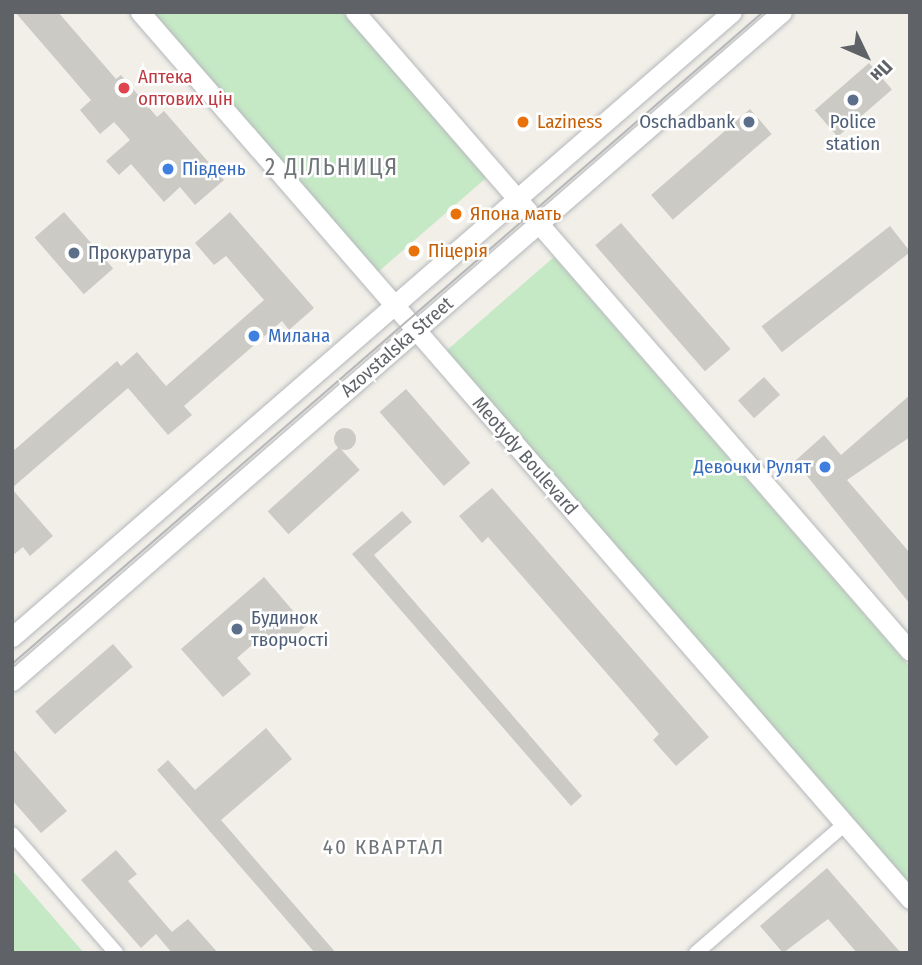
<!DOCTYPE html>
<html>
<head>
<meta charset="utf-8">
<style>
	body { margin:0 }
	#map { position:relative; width:922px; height:965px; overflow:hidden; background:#f1efe8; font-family:"Fira Sans Condensed",sans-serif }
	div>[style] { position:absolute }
	.green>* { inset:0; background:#c5e8c5 }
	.building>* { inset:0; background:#cccac5; transform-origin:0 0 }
	.round { border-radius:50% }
	.roads { filter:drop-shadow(0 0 2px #b5b8bc) drop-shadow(0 0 2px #b5b8bc) }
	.minor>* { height:14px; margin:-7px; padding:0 7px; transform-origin:7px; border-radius:7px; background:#fff }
	.tertiary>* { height:19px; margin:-9.5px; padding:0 9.5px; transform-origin:9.5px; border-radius:9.5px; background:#fff }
	.tram>* { height:2px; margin:-1px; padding:0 1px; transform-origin:1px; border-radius:1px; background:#b6b7b8 }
	.dots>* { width:19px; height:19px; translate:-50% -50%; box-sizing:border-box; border:4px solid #fff; border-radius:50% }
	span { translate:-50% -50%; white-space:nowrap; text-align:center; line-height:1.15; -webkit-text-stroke:5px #fff; paint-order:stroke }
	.health-label { font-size:19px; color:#be3a42 }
	.left { translate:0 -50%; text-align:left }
	.food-label { font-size:19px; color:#c56008 }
	.service-label { font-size:19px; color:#4e5e75 }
	.right { translate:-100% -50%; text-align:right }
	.shop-label { font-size:19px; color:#366cbe }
	.street-label { font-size:19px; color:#5f6368 }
	.neighbourhood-label { font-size:21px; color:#70757a; letter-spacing:2px }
	.quarter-label { font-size:23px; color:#70757a; letter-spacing:2px }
	.frame { position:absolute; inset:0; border:14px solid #5f6368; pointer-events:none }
	.north { position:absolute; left:831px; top:21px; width:70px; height:70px; -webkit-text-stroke:5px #fff; paint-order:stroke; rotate:134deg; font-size:19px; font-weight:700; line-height:28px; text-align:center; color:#5f6368 }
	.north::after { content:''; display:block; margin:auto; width:24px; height:32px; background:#5f6368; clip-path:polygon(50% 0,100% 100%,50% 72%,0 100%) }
</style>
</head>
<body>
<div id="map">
	<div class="green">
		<i style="clip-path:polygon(153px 12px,342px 12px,486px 178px,378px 272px)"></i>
		<i style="clip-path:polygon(554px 257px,910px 667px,910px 884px,446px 351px)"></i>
		<i style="clip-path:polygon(12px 870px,84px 953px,12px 953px)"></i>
	</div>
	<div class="building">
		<i style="clip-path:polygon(15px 12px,58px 12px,116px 79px,121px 75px,157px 117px,164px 111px,224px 180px,195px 205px,180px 187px,164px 202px,131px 164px,119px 175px,106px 161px,130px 140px,114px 122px,100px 134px,80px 110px,91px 100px)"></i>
		<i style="left:869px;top:63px;width:35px;height:72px;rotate:49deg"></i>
		<i style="left:750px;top:109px;width:33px;height:131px;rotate:49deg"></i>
		<i style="left:64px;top:212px;width:75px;height:39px;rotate:49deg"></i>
		<i style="clip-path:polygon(230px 212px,314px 308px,289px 330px,282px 321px,184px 406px,192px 415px,168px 435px,128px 388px,12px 488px,12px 452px,117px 361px,121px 366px,137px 352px,166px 386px,264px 300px,226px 256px,214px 265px,195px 243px)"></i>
		<i style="left:621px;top:223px;width:167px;height:34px;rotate:49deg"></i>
		<i style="left:890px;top:226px;width:33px;height:163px;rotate:52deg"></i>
		<i style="left:764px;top:377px;width:24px;height:35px;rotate:48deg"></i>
		<i style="left:406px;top:389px;width:98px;height:35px;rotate:49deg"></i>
		<i style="clip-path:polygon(910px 395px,910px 437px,847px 480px,910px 553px,910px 604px,795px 461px,824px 435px,841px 455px)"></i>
		<i class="round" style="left:334px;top:428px;width:22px;height:22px"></i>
		<i style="left:339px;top:447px;width:31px;height:96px;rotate:48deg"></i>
		<i style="clip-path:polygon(492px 488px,709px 737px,676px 766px,653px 740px,659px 734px,617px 685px,488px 537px,482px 543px,459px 516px)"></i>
		<i style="clip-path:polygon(12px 489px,53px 536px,30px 556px,23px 547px,12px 556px)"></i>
		<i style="clip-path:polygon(402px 511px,412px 522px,374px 555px,582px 796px,571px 806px,352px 554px)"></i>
		<i style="clip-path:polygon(264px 577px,306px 626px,280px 649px,266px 633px,237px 658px,251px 674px,223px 697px,181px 649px)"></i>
		<i style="left:113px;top:644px;width:30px;height:103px;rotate:49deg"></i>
		<i style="clip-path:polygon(266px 728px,292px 759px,221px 820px,336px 953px,315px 953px,157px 770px,168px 760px,195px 790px)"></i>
		<i style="clip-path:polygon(12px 748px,67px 811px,41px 833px,12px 800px)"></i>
		<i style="clip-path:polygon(116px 850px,137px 874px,128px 881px,172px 932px,188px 919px,218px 953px,172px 953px,156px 934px,141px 948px,81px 880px)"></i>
		<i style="clip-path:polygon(827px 868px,901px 953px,857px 953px,828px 919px,783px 953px,760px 926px)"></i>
	</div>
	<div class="roads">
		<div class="minor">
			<i style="left:12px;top:834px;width:158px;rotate:48.8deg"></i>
			<i style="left:696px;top:953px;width:197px;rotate:-40.9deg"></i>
		</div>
		<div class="tertiary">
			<i style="left:140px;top:12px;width:1175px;rotate:49.04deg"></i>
			<i style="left:355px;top:12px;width:846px;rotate:49.02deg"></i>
			<i style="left:12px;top:637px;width:953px;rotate:-40.96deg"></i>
			<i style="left:12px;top:681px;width:1020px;rotate:-40.99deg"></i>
		</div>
	</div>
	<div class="tram">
		<i style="left:12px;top:664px;width:995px;rotate:-40.96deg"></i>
	</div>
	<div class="dots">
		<i style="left:124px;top:88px;background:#e0444e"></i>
		<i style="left:853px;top:100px;background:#5c6f8a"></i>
		<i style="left:523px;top:122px;background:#e8710a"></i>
		<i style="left:749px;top:122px;background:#5c6f8a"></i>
		<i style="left:168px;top:169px;background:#3f7fe0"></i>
		<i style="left:456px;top:214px;background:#e8710a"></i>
		<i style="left:414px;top:251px;background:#e8710a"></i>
		<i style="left:74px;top:253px;background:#5c6f8a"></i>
		<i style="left:254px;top:336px;background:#3f7fe0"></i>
		<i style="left:825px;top:467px;background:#3f7fe0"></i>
		<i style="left:237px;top:629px;background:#5c6f8a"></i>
	</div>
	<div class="health-label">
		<span class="left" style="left:138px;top:88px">Аптека<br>оптових цін</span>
	</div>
	<div class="food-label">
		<span class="left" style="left:537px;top:122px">Laziness</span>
		<span class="left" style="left:470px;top:214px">Япона мать</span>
		<span class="left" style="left:428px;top:251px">Піцерія</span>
	</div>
	<div class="service-label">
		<span class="right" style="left:735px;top:122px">Oschadbank</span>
		<span style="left:853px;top:133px">Police<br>station</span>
		<span class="left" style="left:88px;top:253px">Прокуратура</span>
		<span class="left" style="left:251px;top:629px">Будинок<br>творчості</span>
	</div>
	<div class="shop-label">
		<span class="left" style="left:182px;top:169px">Південь</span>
		<span class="left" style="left:268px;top:336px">Милана</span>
		<span class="right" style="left:811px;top:467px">Девочки Рулят</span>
	</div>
	<div class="street-label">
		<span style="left:397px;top:347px;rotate:-41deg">Azovstalska Street</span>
		<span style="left:525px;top:456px;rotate:49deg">Meotydy Boulevard</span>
	</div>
	<div class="neighbourhood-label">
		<span style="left:384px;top:847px">40 КВАРТАЛ</span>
	</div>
	<div class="quarter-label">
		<span style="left:332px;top:167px">2 ДІЛЬНИЦЯ</span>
	</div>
	<div class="frame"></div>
	<div class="north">Пн</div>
</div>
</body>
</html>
